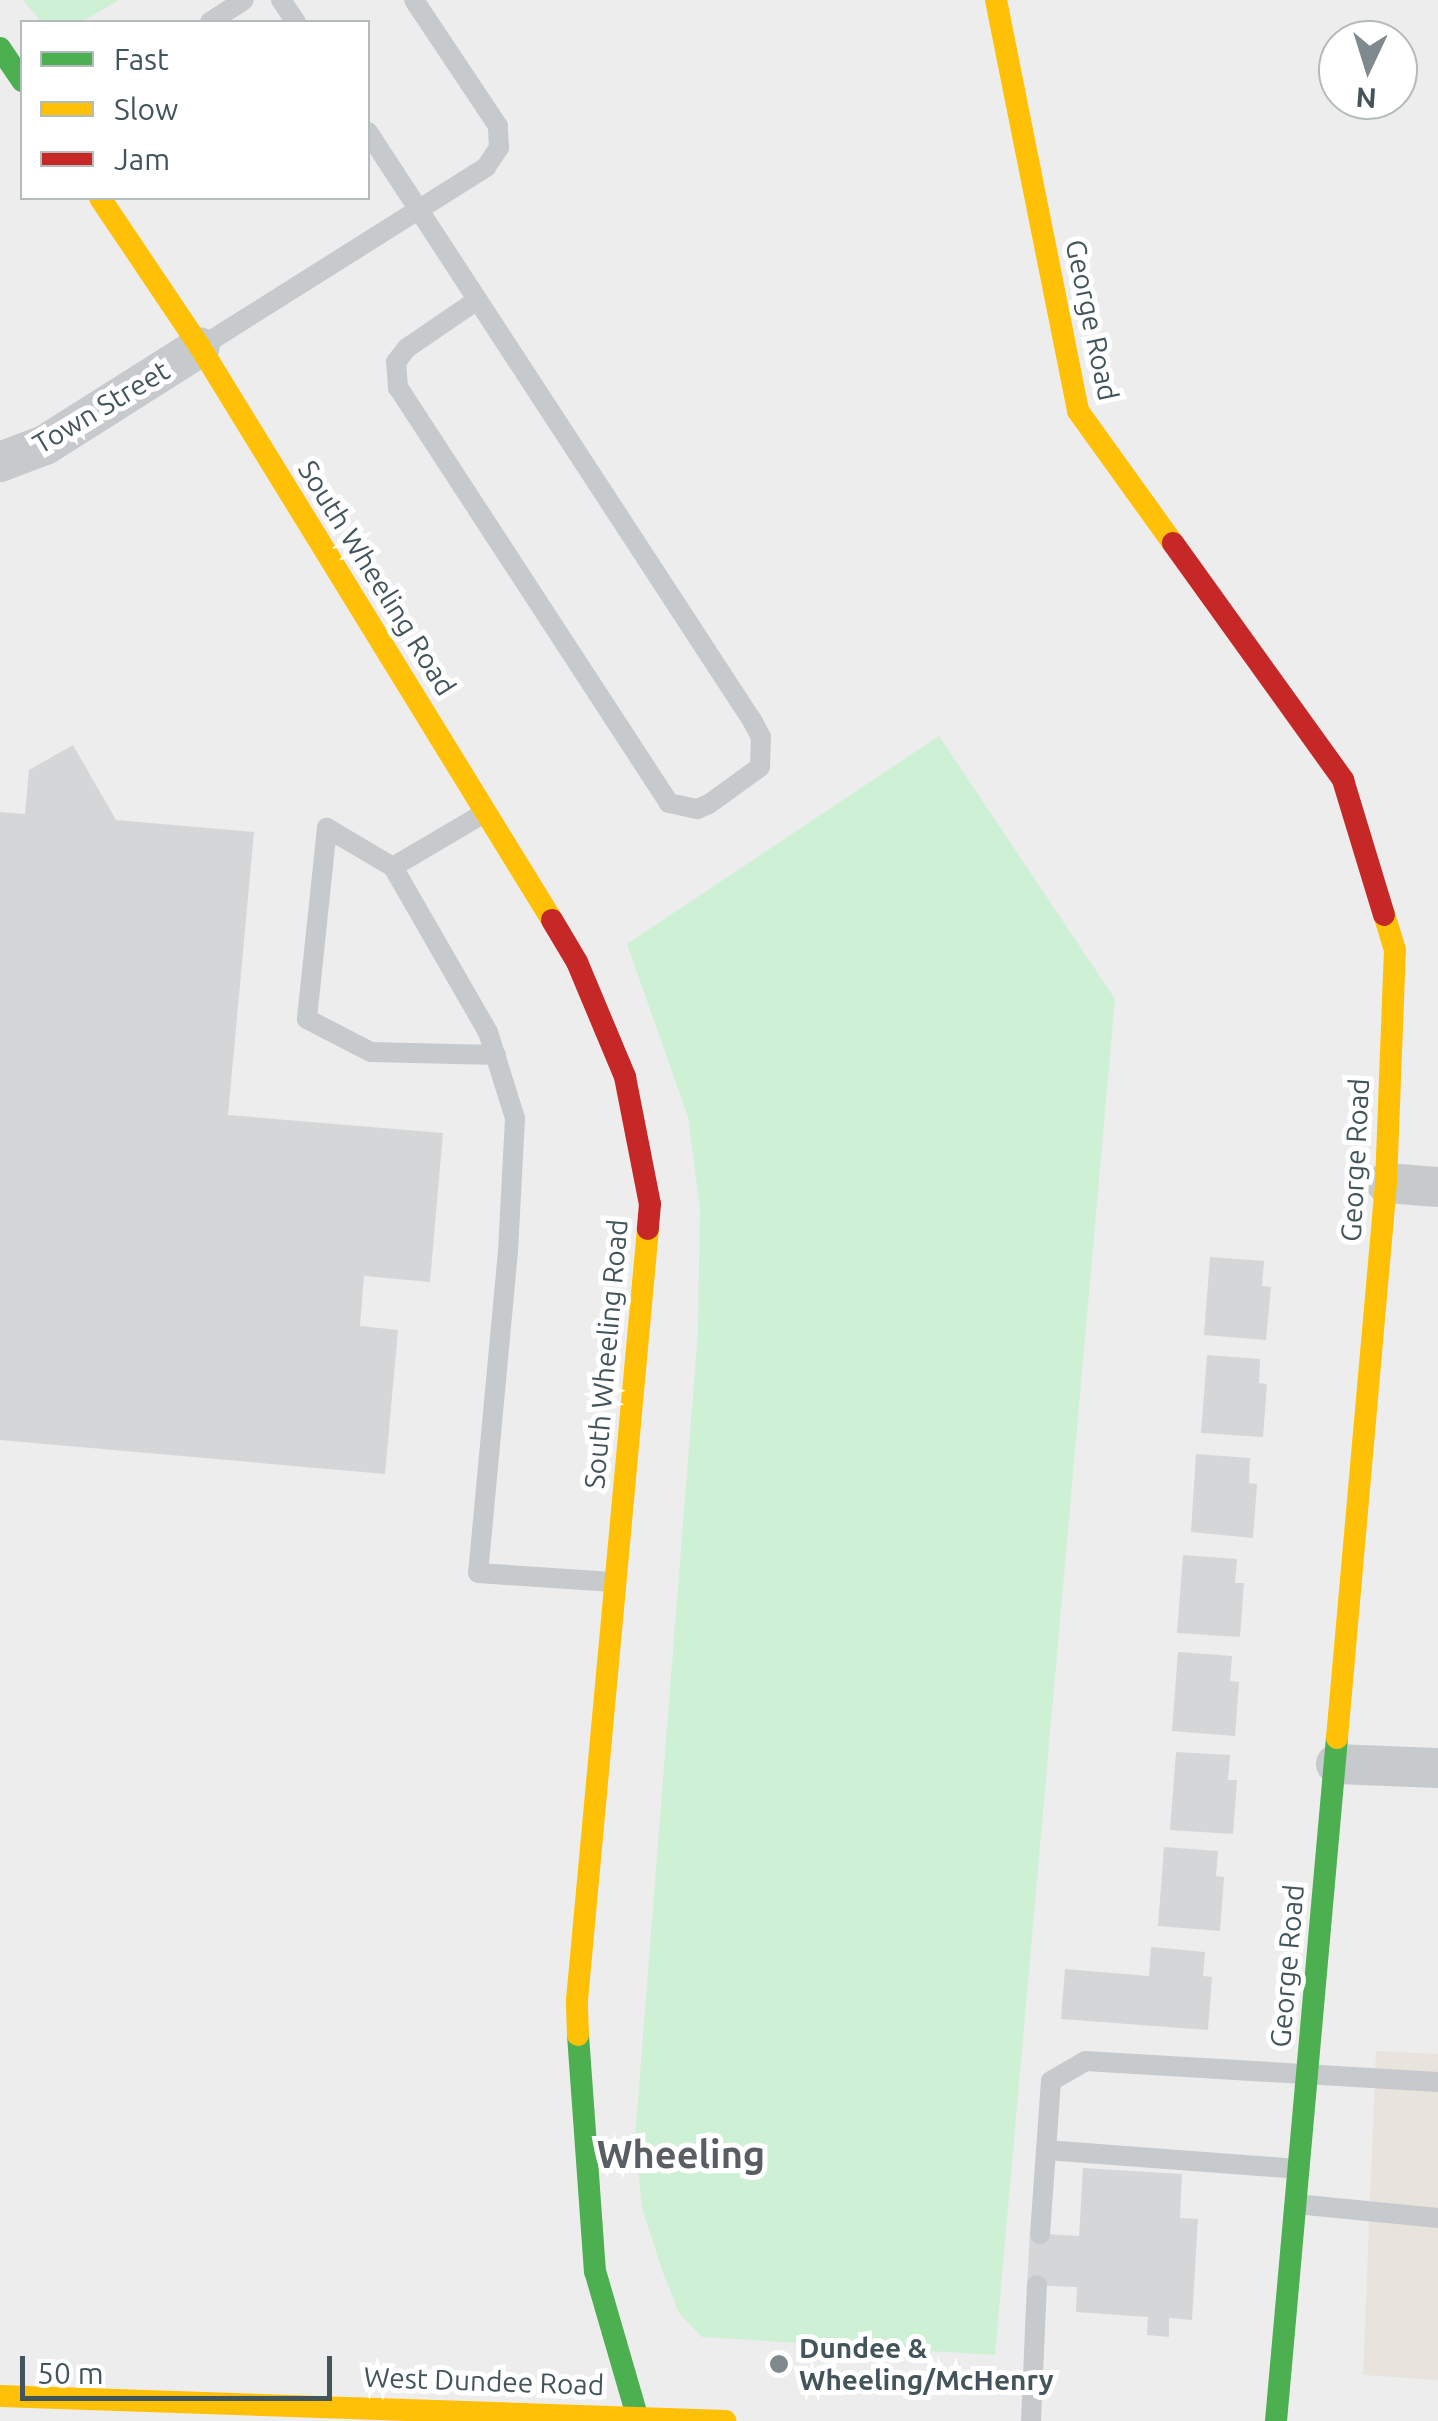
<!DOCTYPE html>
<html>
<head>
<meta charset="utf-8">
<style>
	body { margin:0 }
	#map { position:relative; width:1438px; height:2421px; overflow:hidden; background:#eeeded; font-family:Ubuntu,sans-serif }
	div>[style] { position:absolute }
	.commercial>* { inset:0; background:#e8e3dc }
	.green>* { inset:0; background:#cef0d5 }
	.building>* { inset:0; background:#d5d6d7 }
	.lane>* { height:20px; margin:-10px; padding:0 10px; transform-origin:10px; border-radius:10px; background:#c7cacc }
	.street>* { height:40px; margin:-20px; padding:0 20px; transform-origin:20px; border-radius:20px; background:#c7cacc }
	.fast>* { height:22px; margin:-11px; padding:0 11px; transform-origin:11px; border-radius:11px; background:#4caf50 }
	.slow>* { height:22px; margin:-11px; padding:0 11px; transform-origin:11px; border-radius:11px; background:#ffc107 }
	.jam>* { height:22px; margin:-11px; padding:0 11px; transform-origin:11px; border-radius:11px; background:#c62828 }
	.dots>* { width:28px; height:28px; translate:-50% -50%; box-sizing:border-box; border:5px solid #fff; border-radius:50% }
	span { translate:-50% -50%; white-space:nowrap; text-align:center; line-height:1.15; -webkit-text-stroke:10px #fff; paint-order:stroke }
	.street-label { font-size:28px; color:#43545b }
	.poi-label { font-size:28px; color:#43545b; font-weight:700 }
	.left { translate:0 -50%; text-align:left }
	.district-label { font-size:38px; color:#585e62; font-weight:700 }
	.legend { position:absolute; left:20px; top:20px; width:350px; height:180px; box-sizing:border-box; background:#fff; border:2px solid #b4bbbd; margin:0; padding:12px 18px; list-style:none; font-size:30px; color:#43545b }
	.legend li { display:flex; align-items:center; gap:20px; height:50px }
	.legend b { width:50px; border:2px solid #b4bbbd }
	.north { position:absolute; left:1318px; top:20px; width:100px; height:100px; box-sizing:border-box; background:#fff; border:2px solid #b4bbbd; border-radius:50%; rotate:184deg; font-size:28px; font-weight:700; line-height:40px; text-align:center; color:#43545b }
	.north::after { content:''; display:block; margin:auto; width:35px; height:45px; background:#7f8a8e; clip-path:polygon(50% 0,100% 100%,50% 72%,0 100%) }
	.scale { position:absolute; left:20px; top:2356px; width:312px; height:45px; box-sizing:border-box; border:5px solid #43545b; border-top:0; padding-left:12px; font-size:30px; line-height:35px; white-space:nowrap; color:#43545b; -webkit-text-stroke:8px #fff; paint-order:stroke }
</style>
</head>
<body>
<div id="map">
	<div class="commercial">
		<i style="clip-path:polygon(1376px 2051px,1438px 2054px,1438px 2380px,1363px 2375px)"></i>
	</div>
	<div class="green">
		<i style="clip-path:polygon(23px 0,119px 0,81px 22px,41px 22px)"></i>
		<i style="clip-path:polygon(939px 736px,1115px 999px,995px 2355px,702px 2337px,679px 2313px,662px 2270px,642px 2208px,635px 2138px,698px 1331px,700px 1209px,688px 1117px,627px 944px)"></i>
	</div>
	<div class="building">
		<i style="clip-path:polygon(73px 745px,116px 820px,254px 832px,228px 1115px,443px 1133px,430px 1282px,364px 1276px,360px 1326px,398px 1330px,385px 1474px,0 1440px,0 812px,25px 814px,29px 770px)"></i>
		<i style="clip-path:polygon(1210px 1257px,1264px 1261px,1262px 1286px,1271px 1287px,1266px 1340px,1204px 1335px)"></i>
		<i style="clip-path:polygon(1207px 1355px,1260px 1359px,1259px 1383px,1267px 1384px,1263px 1437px,1201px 1433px)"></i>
		<i style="clip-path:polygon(1196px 1454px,1250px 1458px,1249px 1483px,1257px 1484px,1253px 1538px,1191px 1532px)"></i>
		<i style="clip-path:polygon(1183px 1555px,1237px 1559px,1235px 1583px,1244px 1583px,1240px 1637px,1177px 1633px)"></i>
		<i style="clip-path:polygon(1178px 1652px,1232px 1656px,1230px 1681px,1239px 1682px,1235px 1736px,1172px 1731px)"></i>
		<i style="clip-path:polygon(1176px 1752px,1230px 1755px,1228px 1780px,1237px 1780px,1233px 1834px,1170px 1830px)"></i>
		<i style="clip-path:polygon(1164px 1847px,1218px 1851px,1216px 1876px,1224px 1877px,1220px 1931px,1158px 1926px)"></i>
		<i style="clip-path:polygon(1151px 1947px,1205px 1952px,1203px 1976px,1212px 1977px,1208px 2030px,1061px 2019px,1065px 1969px,1149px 1976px)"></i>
		<i style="clip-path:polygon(1083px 2168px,1182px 2174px,1180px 2218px,1198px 2219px,1192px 2320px,1169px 2318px,1169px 2337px,1147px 2335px,1148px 2317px,1076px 2312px,1077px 2287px,1027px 2285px,1030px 2233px,1079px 2236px)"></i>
	</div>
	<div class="lane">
		<i style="left:281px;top:0;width:27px;rotate:56deg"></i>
		<i style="left:210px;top:22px;width:40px;rotate:-32.9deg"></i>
		<i style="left:368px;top:132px;width:705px;rotate:56.87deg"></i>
		<i style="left:753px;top:722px;width:17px;rotate:62deg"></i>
		<i style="left:761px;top:737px;width:30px;rotate:92deg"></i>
		<i style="left:760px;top:767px;width:63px;rotate:144deg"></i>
		<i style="left:709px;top:804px;width:13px;rotate:157deg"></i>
		<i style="left:697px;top:809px;width:29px;rotate:-168deg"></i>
		<i style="left:669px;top:803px;width:496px;rotate:-123.1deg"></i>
		<i style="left:398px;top:388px;width:26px;rotate:-94deg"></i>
		<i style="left:396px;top:362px;width:18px;rotate:-52deg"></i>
		<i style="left:407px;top:348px;width:85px;rotate:-34.4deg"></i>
		<i style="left:202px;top:346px;width:336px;rotate:-32.2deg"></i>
		<i style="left:486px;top:167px;width:23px;rotate:-56deg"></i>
		<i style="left:499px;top:148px;width:22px;rotate:-93deg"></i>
		<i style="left:498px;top:126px;width:151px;rotate:-123.7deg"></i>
		<i style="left:486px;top:812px;width:108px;rotate:149.4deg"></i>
		<i style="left:393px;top:867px;width:190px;rotate:60.1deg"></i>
		<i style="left:488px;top:1032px;width:90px;rotate:72.6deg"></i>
		<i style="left:515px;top:1118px;width:133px;rotate:93deg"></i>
		<i style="left:508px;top:1251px;width:323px;rotate:95.3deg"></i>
		<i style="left:478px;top:1573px;width:135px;rotate:3.8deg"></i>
		<i style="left:393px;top:867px;width:77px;rotate:-149.4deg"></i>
		<i style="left:327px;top:828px;width:192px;rotate:96deg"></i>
		<i style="left:307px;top:1019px;width:72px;rotate:27.3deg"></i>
		<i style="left:371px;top:1052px;width:125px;rotate:1.4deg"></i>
		<i style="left:1046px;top:2150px;width:252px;rotate:4.3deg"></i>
		<i style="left:1296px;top:2204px;width:143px;rotate:5.6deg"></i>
		<i style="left:1040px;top:2234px;width:153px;rotate:-85.9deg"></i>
		<i style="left:1051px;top:2081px;width:39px;rotate:-30deg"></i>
		<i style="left:1085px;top:2061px;width:354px;rotate:3.4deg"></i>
		<i style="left:1031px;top:2421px;width:136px;rotate:-87.5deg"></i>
	</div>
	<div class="street">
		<i style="left:0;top:462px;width:48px;rotate:-20.7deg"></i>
		<i style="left:45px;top:445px;width:183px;rotate:-32.3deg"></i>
		<i style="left:1386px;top:1183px;width:52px;rotate:4.4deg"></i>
		<i style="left:1336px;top:1764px;width:102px;rotate:2.2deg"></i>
	</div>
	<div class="fast">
		<i style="left:0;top:48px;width:40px;rotate:56deg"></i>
		<i style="left:578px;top:2035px;width:237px;rotate:85.9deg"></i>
		<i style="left:595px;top:2271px;width:151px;rotate:73.8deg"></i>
		<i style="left:1276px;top:2421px;width:686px;rotate:-84.9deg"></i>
	</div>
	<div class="slow">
		<i style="left:996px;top:0;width:419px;rotate:78.7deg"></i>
		<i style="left:1078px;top:411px;width:163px;rotate:54.3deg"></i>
		<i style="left:100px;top:198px;width:179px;rotate:56.1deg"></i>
		<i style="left:200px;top:347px;width:672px;rotate:58.44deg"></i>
		<i style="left:1337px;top:1738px;width:557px;rotate:-84.95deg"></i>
		<i style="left:1386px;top:1183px;width:233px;rotate:-87.8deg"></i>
		<i style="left:1395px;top:950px;width:37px;rotate:-107deg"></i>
		<i style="left:578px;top:2035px;width:35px;rotate:-92deg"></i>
		<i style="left:577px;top:2000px;width:774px;rotate:-84.74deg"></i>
		<i style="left:0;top:2396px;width:726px;rotate:1.97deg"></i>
	</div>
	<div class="jam">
		<i style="left:1173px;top:543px;width:292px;rotate:54.3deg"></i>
		<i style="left:1343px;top:780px;width:141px;rotate:73.1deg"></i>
		<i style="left:552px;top:920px;width:49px;rotate:59.2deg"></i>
		<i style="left:577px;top:962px;width:125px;rotate:67.3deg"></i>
		<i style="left:625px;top:1077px;width:129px;rotate:78.9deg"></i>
		<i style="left:650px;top:1204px;width:25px;rotate:95deg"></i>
	</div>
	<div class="dots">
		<i style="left:779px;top:2364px;background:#7f8a8e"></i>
	</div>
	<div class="street-label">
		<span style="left:1092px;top:320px;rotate:78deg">George Road</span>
		<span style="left:101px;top:407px;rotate:-31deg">Town Street</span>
		<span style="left:377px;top:578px;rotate:58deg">South Wheeling Road</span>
		<span style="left:1355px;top:1160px;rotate:-87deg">George Road</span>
		<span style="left:606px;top:1354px;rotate:-85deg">South Wheeling Road</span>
		<span style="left:1287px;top:1966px;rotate:-85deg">George Road</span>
		<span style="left:484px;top:2381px;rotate:2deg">West Dundee Road</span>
	</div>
	<div class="poi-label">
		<span class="left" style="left:799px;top:2364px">Dundee &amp;<br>Wheeling/McHenry</span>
	</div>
	<div class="district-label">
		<span style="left:681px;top:2155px">Wheeling</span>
	</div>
	<ul class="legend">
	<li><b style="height:12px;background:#4caf50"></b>Fast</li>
	<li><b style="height:12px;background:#ffc107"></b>Slow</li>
	<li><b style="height:12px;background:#c62828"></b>Jam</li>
	</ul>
	<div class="north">N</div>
	<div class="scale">50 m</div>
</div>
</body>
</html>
